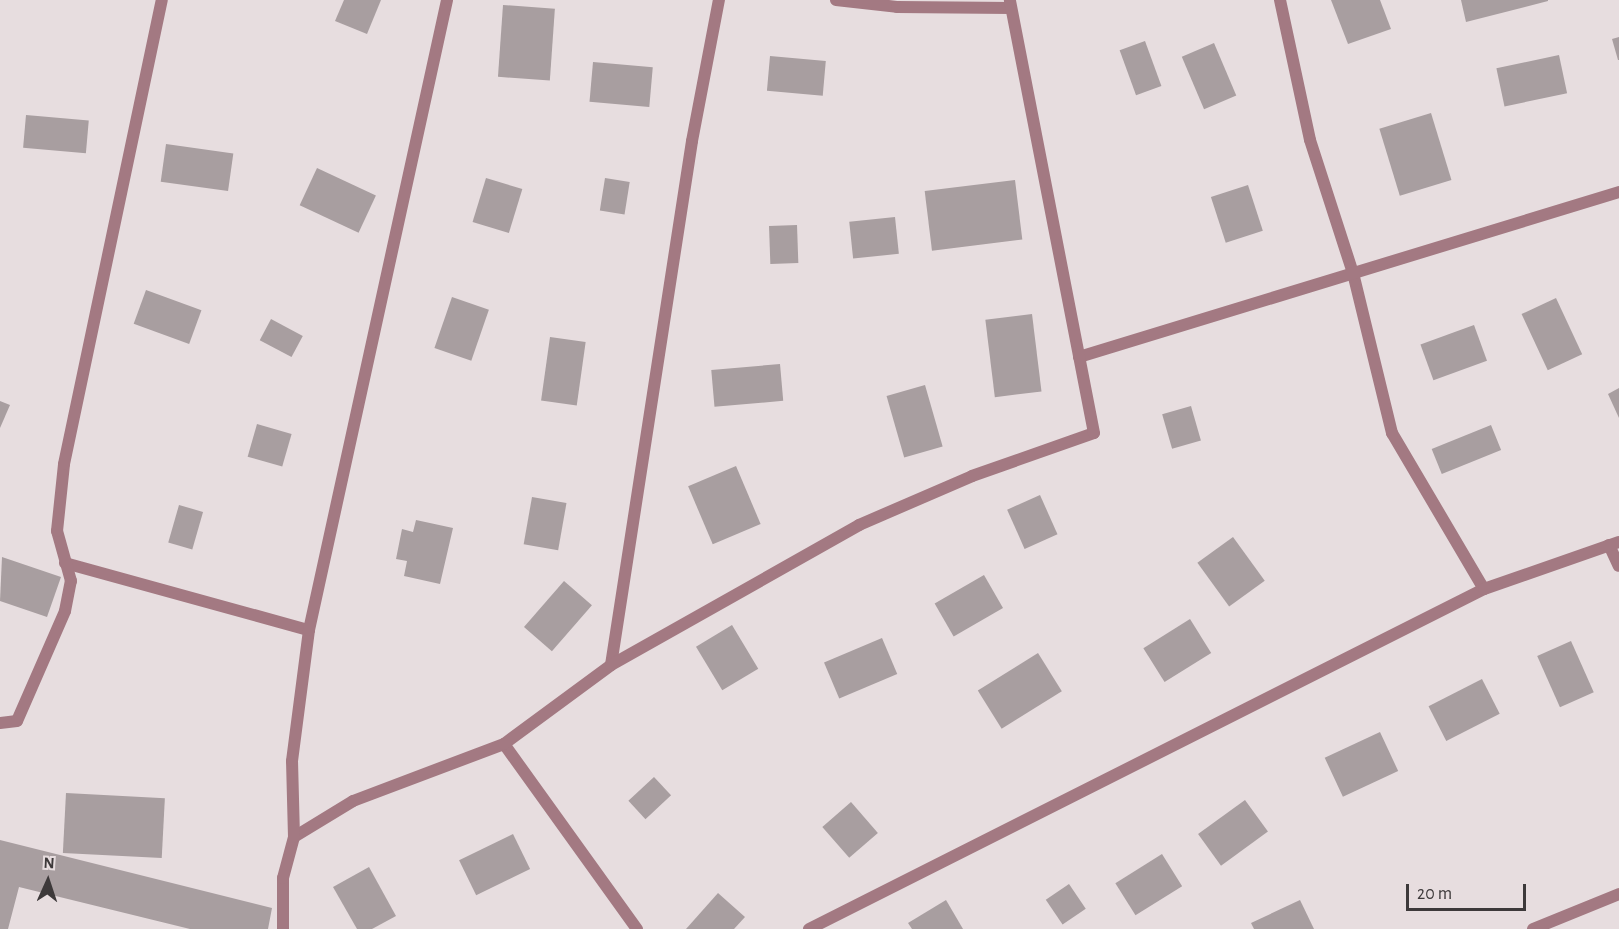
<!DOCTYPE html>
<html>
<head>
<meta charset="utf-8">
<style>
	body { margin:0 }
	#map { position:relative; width:1619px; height:929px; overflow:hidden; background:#e7dddf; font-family:"Alegreya Sans",sans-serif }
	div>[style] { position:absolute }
	.building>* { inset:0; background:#a89ea0; transform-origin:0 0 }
	.street>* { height:12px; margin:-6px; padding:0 6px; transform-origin:6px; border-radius:6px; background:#a37982 }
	span { translate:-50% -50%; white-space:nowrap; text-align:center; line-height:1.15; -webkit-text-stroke:5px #e7dddf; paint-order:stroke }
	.north { position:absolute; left:18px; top:851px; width:60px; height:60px; -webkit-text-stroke:4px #e7dddf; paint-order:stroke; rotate:3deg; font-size:16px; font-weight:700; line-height:24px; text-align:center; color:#3d393a }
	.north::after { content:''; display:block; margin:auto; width:21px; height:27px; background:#3d393a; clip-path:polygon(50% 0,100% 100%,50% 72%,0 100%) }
	.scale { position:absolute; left:1406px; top:884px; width:120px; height:27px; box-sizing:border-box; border:3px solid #3d393a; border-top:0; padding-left:8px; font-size:18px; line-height:21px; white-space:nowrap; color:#3d393a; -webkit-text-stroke:4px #e7dddf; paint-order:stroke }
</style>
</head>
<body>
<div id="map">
	<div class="building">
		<i style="clip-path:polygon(344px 0,381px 0,367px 34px,335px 21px)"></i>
		<i style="clip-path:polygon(1331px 0,1380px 0,1391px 29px,1348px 44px)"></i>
		<i style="clip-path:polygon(1461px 0,1548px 0,1548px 1px,1466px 22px)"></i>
		<i style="left:503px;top:5px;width:52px;height:72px;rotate:4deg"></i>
		<i style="clip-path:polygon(1619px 37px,1619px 60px,1618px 60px,1612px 39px)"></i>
		<i style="left:1145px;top:41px;width:48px;height:27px;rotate:70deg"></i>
		<i style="left:1214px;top:43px;width:57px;height:35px;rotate:67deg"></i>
		<i style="left:1559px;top:55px;width:39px;height:64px;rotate:78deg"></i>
		<i style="left:770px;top:56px;width:56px;height:35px;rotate:5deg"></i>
		<i style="left:593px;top:62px;width:60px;height:40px;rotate:5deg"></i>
		<i style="left:1431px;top:113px;width:70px;height:54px;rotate:73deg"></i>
		<i style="left:26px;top:115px;width:63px;height:33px;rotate:5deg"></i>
		<i style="left:166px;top:144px;width:68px;height:38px;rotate:8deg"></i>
		<i style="left:317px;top:168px;width:65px;height:41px;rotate:25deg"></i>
		<i style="left:486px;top:178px;width:38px;height:46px;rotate:17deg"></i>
		<i style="left:605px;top:178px;width:25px;height:33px;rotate:9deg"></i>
		<i style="left:1015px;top:180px;width:60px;height:91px;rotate:83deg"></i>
		<i style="left:1248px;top:185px;width:48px;height:39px;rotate:72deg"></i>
		<i style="left:895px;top:217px;width:37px;height:46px;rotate:84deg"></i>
		<i style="left:797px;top:225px;width:38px;height:28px;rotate:88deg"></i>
		<i style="left:146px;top:290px;width:59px;height:36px;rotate:20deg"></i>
		<i style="left:452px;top:297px;width:39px;height:54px;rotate:19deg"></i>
		<i style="left:1556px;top:298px;width:62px;height:38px;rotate:65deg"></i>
		<i style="left:1032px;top:314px;width:78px;height:47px;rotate:83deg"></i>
		<i style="left:271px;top:319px;width:36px;height:24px;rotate:28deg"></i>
		<i style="left:1474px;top:325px;width:38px;height:57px;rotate:70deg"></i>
		<i style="left:550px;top:337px;width:36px;height:64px;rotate:8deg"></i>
		<i style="left:780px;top:364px;width:37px;height:69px;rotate:85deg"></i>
		<i style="left:925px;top:385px;width:64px;height:40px;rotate:74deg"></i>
		<i style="clip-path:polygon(1619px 388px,1619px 418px,1608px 394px)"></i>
		<i style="clip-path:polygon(0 401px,10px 405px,0 428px)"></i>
		<i style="left:1191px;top:406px;width:36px;height:30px;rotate:74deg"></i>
		<i style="left:257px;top:424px;width:36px;height:34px;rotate:16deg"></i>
		<i style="left:1491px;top:425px;width:27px;height:64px;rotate:68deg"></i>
		<i style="left:736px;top:466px;width:63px;height:52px;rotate:67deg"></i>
		<i style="left:1040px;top:495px;width:43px;height:36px;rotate:66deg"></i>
		<i style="left:532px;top:497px;width:35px;height:48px;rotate:10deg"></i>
		<i style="left:179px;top:505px;width:25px;height:39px;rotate:16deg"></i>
		<i style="clip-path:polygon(416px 520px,453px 528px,440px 584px,404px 576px,407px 561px,396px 559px,402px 529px,413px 532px)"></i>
		<i style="left:1233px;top:537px;width:54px;height:44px;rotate:54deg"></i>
		<i style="clip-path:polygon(2px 557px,61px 577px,47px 617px,0 601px)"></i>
		<i style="left:984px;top:575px;width:38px;height:57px;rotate:60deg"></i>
		<i style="left:564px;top:581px;width:37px;height:61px;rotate:41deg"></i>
		<i style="left:1190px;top:619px;width:40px;height:55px;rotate:58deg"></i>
		<i style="left:732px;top:625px;width:51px;height:42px;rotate:59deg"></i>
		<i style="left:882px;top:638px;width:39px;height:63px;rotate:67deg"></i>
		<i style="left:1571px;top:641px;width:56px;height:37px;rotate:66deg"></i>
		<i style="left:1038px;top:653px;width:45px;height:71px;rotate:58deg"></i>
		<i style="left:1482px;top:679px;width:39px;height:60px;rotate:63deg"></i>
		<i style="left:1380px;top:732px;width:43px;height:61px;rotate:65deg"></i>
		<i style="left:654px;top:777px;width:25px;height:35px;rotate:47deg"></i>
		<i style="left:66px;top:793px;width:99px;height:60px;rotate:3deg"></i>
		<i style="left:1245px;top:800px;width:39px;height:58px;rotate:54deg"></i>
		<i style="left:851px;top:802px;width:41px;height:38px;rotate:49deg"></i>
		<i style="left:513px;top:834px;width:39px;height:60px;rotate:64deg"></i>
		<i style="clip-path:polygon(0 840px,272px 908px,268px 929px,190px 929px,19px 887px,8px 929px,0 929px)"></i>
		<i style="left:1162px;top:854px;width:38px;height:55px;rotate:58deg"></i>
		<i style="clip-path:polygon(369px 867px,396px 916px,372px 929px,357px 929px,333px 887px)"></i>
		<i style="left:1069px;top:884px;width:30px;height:28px;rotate:56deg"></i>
		<i style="clip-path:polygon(718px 893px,745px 917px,734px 929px,686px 929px)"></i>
		<i style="clip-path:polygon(946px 900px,963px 929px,912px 929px,908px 923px)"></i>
		<i style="clip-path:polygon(1300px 900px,1314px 929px,1254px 929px,1251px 923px)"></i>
	</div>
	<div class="street">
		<i style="left:836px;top:0;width:61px;rotate:6.5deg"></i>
		<i style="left:897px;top:7px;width:114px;rotate:0.5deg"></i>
		<i style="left:1280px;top:0;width:143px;rotate:77.9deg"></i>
		<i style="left:1310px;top:140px;width:140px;rotate:72.1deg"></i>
		<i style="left:1353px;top:273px;width:165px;rotate:76.3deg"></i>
		<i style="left:1392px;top:433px;width:181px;rotate:59.5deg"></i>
		<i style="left:1079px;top:357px;width:565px;rotate:-16.99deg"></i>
		<i style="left:1609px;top:545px;width:23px;rotate:65deg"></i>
		<i style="left:65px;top:563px;width:253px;rotate:15.4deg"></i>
		<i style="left:611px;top:665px;width:530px;rotate:-81.21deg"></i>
		<i style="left:692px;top:141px;width:144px;rotate:-79.2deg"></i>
		<i style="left:0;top:723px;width:17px;rotate:-7deg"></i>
		<i style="left:17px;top:721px;width:120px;rotate:-66.4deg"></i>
		<i style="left:65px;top:611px;width:31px;rotate:-79deg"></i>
		<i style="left:71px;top:581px;width:52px;rotate:-105.6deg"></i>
		<i style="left:57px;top:531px;width:67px;rotate:-84deg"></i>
		<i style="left:64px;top:464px;width:474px;rotate:-78.1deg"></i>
		<i style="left:504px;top:744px;width:228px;rotate:54.3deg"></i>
		<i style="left:294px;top:837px;width:69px;rotate:-31.4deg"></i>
		<i style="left:353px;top:801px;width:161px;rotate:-20.7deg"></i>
		<i style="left:504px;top:744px;width:133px;rotate:-36.4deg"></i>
		<i style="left:611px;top:665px;width:285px;rotate:-29.4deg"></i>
		<i style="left:859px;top:525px;width:123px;rotate:-23.4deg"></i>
		<i style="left:972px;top:476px;width:129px;rotate:-19.4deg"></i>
		<i style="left:1094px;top:433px;width:441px;rotate:-101deg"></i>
		<i style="left:283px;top:929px;width:51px;rotate:-90deg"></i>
		<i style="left:283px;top:878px;width:42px;rotate:-75deg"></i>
		<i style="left:294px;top:837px;width:76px;rotate:-91.5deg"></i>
		<i style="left:292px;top:761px;width:132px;rotate:-82.6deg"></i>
		<i style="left:309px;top:630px;width:645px;rotate:-77.64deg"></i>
		<i style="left:809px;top:929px;width:756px;rotate:-26.73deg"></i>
		<i style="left:1484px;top:589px;width:143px;rotate:-19.2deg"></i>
		<i style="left:1533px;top:929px;width:93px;rotate:-22.1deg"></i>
	</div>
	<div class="north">N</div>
	<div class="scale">20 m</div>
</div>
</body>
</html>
